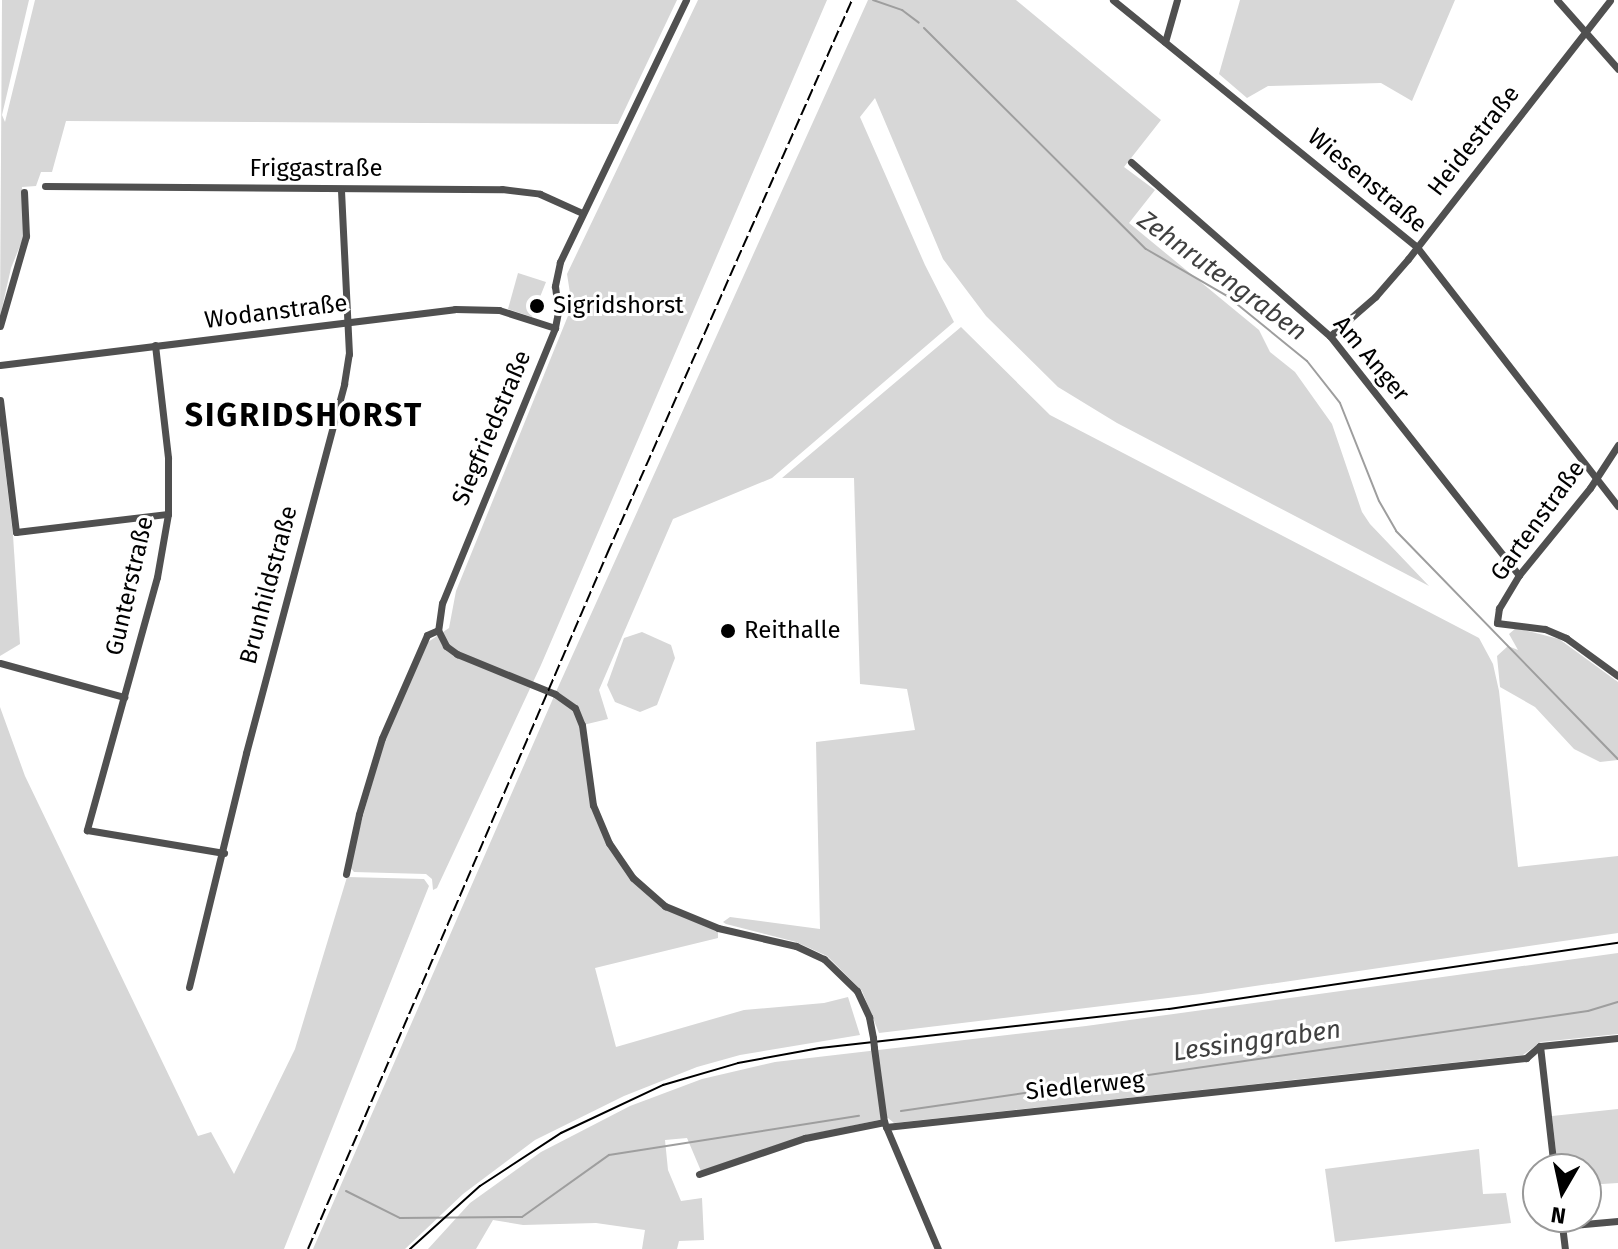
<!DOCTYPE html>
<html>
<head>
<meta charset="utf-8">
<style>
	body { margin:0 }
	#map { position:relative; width:1618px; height:1249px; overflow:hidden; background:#fff; font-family:"Fira Sans",sans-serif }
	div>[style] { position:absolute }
	.green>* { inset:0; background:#d7d7d7 }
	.stream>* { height:2px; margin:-1px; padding:0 1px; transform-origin:1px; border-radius:1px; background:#9e9e9e }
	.minor>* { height:7px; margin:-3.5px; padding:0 3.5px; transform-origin:3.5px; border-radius:3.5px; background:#505050 }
	.tram>* { height:2px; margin:-1px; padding:0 1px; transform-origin:1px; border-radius:1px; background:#000 }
	.rail>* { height:2px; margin-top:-1px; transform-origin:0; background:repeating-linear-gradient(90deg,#000 0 12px,transparent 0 16px) }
	.minor-bridge>* { height:7px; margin:-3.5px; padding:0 3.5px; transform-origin:3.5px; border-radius:3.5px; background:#505050 }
	.dots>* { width:22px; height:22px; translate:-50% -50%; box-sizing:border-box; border:4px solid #fff; border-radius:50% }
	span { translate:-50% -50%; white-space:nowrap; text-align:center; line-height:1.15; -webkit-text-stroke:6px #fff; paint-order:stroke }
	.street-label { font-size:24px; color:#000 }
	.poi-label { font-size:24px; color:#000 }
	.left { translate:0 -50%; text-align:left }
	.water-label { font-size:26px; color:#3f3f3f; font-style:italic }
	.district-label { font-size:32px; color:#000; font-weight:700; letter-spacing:2px }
	.north { position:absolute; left:1522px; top:1153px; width:80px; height:80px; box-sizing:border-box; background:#fff; border:2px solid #999; border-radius:50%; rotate:189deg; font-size:22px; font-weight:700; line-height:32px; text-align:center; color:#000 }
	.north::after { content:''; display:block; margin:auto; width:28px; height:36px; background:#000; clip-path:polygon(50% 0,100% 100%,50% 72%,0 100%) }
</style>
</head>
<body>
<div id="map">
	<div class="green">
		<i style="clip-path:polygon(2px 0,29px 0,2px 115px,5px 122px,35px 0,677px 0,618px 124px,66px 121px,52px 172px,41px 172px,36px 186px,22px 187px,24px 236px,11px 268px,0 317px)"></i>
		<i style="clip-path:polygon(698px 0,827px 0,541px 665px,437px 888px,433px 890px,432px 879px,426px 874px,354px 872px,350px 867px,352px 855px,385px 738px,428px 642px,449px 628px,456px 591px,572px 306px,567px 274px)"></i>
		<i style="clip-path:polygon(868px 0,1016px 0,1161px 120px,1124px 167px,1155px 190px,1129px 223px,1259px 330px,1270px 352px,1295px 372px,1332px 424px,1362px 512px,1370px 524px,1429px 586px,1117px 423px,1058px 387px,986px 316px,943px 259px,875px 98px,860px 117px,925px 265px,954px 322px,772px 478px,673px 519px,599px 690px,608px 719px,583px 725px,593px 804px,609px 843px,633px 878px,665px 906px,718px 928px,718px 938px,595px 968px,616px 1047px,744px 1010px,824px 1003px,848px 997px,860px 1035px,740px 1055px,697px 1067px,624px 1096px,535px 1140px,463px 1194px,405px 1249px,313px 1249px,555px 694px)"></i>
		<i style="clip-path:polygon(1240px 0,1455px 0,1412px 101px,1381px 83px,1268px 86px,1247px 98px,1219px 74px)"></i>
		<i style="clip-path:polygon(518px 273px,546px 282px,532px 317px,508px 309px)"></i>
		<i style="clip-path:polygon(961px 327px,1050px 415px,1479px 638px,1493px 664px,1499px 691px,1518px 867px,1618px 856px,1618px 933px,1201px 994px,879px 1033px,862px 991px,827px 956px,796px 942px,726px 924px,723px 922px,730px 917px,820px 929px,816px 742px,915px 730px,907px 689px,860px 684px,854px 478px,782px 478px)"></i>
		<i style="clip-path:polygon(0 427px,13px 535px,20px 644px,0 656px)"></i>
		<i style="clip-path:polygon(1516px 628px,1559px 639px,1618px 682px,1618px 760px,1600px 762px,1574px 749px,1535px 707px,1500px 687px,1497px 656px,1508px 646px,1518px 650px,1509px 634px)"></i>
		<i style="clip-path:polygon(642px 632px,671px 645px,675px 658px,657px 705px,640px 712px,615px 702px,607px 685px,624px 638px)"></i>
		<i style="clip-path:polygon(0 707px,25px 776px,198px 1136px,211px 1132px,234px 1174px,295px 1049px,347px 877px,424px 879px,429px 886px,284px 1249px,0 1249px)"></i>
		<i style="clip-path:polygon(1618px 953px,1618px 1034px,1541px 1042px,1523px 1055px,894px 1123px,888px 1118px,803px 1136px,701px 1171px,687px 1138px,665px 1140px,668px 1170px,681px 1201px,702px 1198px,704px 1240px,679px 1241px,677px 1249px,642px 1249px,645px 1230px,596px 1223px,523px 1225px,493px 1220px,476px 1249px,428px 1249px,470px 1203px,541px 1152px,630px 1106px,702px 1079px,775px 1062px,1086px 1026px)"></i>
		<i style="clip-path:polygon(1618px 1109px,1618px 1183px,1586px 1185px,1586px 1169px,1558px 1169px,1552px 1116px)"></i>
		<i style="clip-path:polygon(1479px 1149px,1483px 1194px,1506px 1193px,1511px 1223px,1335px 1242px,1325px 1169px)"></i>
	</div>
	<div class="stream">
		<i style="left:873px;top:0;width:31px;rotate:19deg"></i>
		<i style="left:902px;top:10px;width:21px;rotate:37deg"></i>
		<i style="left:924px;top:28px;width:313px;rotate:44.9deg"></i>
		<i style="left:1146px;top:249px;width:94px;rotate:30.1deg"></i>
		<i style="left:1227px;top:296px;width:103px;rotate:39.1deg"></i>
		<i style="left:1307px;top:361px;width:53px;rotate:51.8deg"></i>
		<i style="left:1340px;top:403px;width:105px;rotate:68.3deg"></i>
		<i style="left:1379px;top:501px;width:34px;rotate:60deg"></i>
		<i style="left:1396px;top:531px;width:318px;rotate:45.8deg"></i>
		<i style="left:901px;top:1111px;width:694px;rotate:-8.28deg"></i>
		<i style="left:1588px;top:1011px;width:31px;rotate:-17deg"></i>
		<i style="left:346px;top:1191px;width:60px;rotate:26.6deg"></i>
		<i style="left:400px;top:1218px;width:122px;rotate:-0.5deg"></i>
		<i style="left:522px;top:1217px;width:107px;rotate:-35.5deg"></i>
		<i style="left:609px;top:1155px;width:253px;rotate:-8.9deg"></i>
	</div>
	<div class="minor">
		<i style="left:686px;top:0;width:291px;rotate:115.7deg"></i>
		<i style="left:560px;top:262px;width:25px;rotate:102deg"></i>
		<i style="left:555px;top:286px;width:26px;rotate:83deg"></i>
		<i style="left:558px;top:312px;width:16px;rotate:101deg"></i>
		<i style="left:555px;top:328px;width:297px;rotate:112.3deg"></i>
		<i style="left:442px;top:603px;width:27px;rotate:98deg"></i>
		<i style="left:438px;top:630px;width:18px;rotate:63deg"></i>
		<i style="left:446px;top:646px;width:14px;rotate:36deg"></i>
		<i style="left:457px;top:654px;width:106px;rotate:22.2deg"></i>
		<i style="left:555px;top:694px;width:24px;rotate:35deg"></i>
		<i style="left:575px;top:708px;width:18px;rotate:68deg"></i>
		<i style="left:582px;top:725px;width:81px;rotate:82.2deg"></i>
		<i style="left:593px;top:805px;width:41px;rotate:67.2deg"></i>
		<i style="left:609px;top:843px;width:42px;rotate:55.6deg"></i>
		<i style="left:633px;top:878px;width:43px;rotate:41.2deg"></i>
		<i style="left:665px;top:906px;width:57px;rotate:22.5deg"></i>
		<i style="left:718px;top:928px;width:80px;rotate:13deg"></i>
		<i style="left:796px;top:946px;width:31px;rotate:25deg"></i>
		<i style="left:824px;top:959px;width:46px;rotate:44.1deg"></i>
		<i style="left:857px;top:991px;width:29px;rotate:65deg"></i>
		<i style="left:869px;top:1017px;width:21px;rotate:79deg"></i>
		<i style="left:1113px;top:0;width:390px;rotate:39.1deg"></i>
		<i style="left:1416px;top:246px;width:329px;rotate:52.2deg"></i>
		<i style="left:1557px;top:0;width:92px;rotate:48.5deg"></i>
		<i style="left:1165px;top:42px;width:44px;rotate:-74.1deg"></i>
		<i style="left:1131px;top:162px;width:264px;rotate:41.2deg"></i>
		<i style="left:1330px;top:336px;width:305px;rotate:51.7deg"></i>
		<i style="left:45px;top:186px;width:457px;rotate:0.4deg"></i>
		<i style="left:502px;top:189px;width:38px;rotate:7deg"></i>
		<i style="left:540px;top:194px;width:46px;rotate:24.3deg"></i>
		<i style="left:0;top:326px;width:94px;rotate:-73.9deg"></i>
		<i style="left:26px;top:236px;width:44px;rotate:-92.6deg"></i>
		<i style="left:1330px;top:336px;width:60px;rotate:-40.9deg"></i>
		<i style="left:1375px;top:297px;width:50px;rotate:-49deg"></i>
		<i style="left:1408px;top:259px;width:328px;rotate:-52deg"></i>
		<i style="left:155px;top:345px;width:114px;rotate:83.4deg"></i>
		<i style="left:168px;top:458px;width:56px;rotate:90deg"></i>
		<i style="left:168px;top:514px;width:64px;rotate:99.9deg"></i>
		<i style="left:157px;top:577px;width:263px;rotate:105.5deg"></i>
		<i style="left:87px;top:830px;width:139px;rotate:9.5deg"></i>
		<i style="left:0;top:365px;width:458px;rotate:-7deg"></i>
		<i style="left:455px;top:309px;width:44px;rotate:1.3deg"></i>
		<i style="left:499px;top:310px;width:59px;rotate:17.8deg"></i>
		<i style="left:0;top:400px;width:133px;rotate:83.1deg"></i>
		<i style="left:16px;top:532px;width:153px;rotate:-6.8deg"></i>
		<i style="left:1618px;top:445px;width:51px;rotate:123.1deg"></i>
		<i style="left:1590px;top:488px;width:112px;rotate:129.2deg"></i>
		<i style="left:1519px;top:575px;width:39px;rotate:121deg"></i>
		<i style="left:1499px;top:608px;width:15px;rotate:98deg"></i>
		<i style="left:1497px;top:623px;width:48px;rotate:7.1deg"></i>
		<i style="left:1545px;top:629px;width:23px;rotate:23deg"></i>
		<i style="left:1566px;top:638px;width:64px;rotate:36.2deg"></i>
		<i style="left:0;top:663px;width:129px;rotate:15.3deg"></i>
		<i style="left:346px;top:874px;width:61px;rotate:-77.8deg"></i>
		<i style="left:359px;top:814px;width:79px;rotate:-73.2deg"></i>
		<i style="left:382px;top:738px;width:112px;rotate:-66.4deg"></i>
		<i style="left:427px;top:635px;width:12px;rotate:-24deg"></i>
		<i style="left:189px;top:987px;width:241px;rotate:-76.3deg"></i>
		<i style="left:246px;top:753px;width:382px;rotate:-75.1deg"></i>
		<i style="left:344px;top:384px;width:30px;rotate:-81deg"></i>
		<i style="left:349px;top:354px;width:164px;rotate:-92.8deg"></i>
		<i style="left:1540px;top:1046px;width:124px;rotate:83.5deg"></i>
		<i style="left:874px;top:1048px;width:75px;rotate:82.3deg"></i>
		<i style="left:884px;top:1122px;width:138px;rotate:67deg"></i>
		<i style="left:886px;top:1127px;width:644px;rotate:-6.15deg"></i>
		<i style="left:1526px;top:1058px;width:18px;rotate:-41deg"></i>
		<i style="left:1540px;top:1046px;width:78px;rotate:-5.9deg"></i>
		<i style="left:699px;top:1174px;width:112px;rotate:-18.8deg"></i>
		<i style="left:805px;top:1138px;width:81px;rotate:-11.4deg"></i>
		<i style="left:1561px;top:1217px;width:32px;rotate:83deg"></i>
		<i style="left:1562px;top:1226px;width:56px;rotate:-5.1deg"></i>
	</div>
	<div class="tram">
		<i style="left:410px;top:1249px;width:94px;rotate:-42deg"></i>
		<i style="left:480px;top:1186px;width:97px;rotate:-33.2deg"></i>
		<i style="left:561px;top:1133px;width:113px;rotate:-25.2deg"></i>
		<i style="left:663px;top:1085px;width:78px;rotate:-16.3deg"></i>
		<i style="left:738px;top:1063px;width:83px;rotate:-10.4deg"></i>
		<i style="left:820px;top:1048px;width:351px;rotate:-6.4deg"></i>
		<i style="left:1169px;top:1009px;width:454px;rotate:-8.4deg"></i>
	</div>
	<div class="rail">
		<i style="left:308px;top:1249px;width:757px;rotate:-66.72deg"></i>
		<i style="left:607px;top:554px;width:606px;rotate:-66.14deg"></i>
	</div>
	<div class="minor-bridge">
		<i style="left:873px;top:1038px;width:10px;rotate:84deg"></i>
	</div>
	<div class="dots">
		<i style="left:537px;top:306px;background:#000"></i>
		<i style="left:728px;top:631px;background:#000"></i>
	</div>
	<div class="street-label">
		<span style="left:1474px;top:141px;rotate:-52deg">Heidestraße</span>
		<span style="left:316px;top:169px">Friggastraße</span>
		<span style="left:1367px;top:181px;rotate:40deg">Wiesenstraße</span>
		<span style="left:276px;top:312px;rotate:-7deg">Wodanstraße</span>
		<span style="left:1371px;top:359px;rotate:50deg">Am Anger</span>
		<span style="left:492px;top:428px;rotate:-67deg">Siegfriedstraße</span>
		<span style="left:1538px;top:521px;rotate:-54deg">Gartenstraße</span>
		<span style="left:269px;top:585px;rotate:-75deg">Brunhildstraße</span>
		<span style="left:130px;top:586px;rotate:-77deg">Gunterstraße</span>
		<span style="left:1085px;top:1086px;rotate:-6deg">Siedlerweg</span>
	</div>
	<div class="poi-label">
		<span class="left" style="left:553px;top:306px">Sigridshorst</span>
		<span class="left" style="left:744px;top:631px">Reithalle</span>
	</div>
	<div class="water-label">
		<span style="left:1222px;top:276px;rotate:36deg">Zehnrutengraben</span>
		<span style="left:1257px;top:1041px;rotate:-8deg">Lessinggraben</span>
	</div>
	<div class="district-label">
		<span style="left:304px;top:415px">SIGRIDSHORST</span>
	</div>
	<div class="north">N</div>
</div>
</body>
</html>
